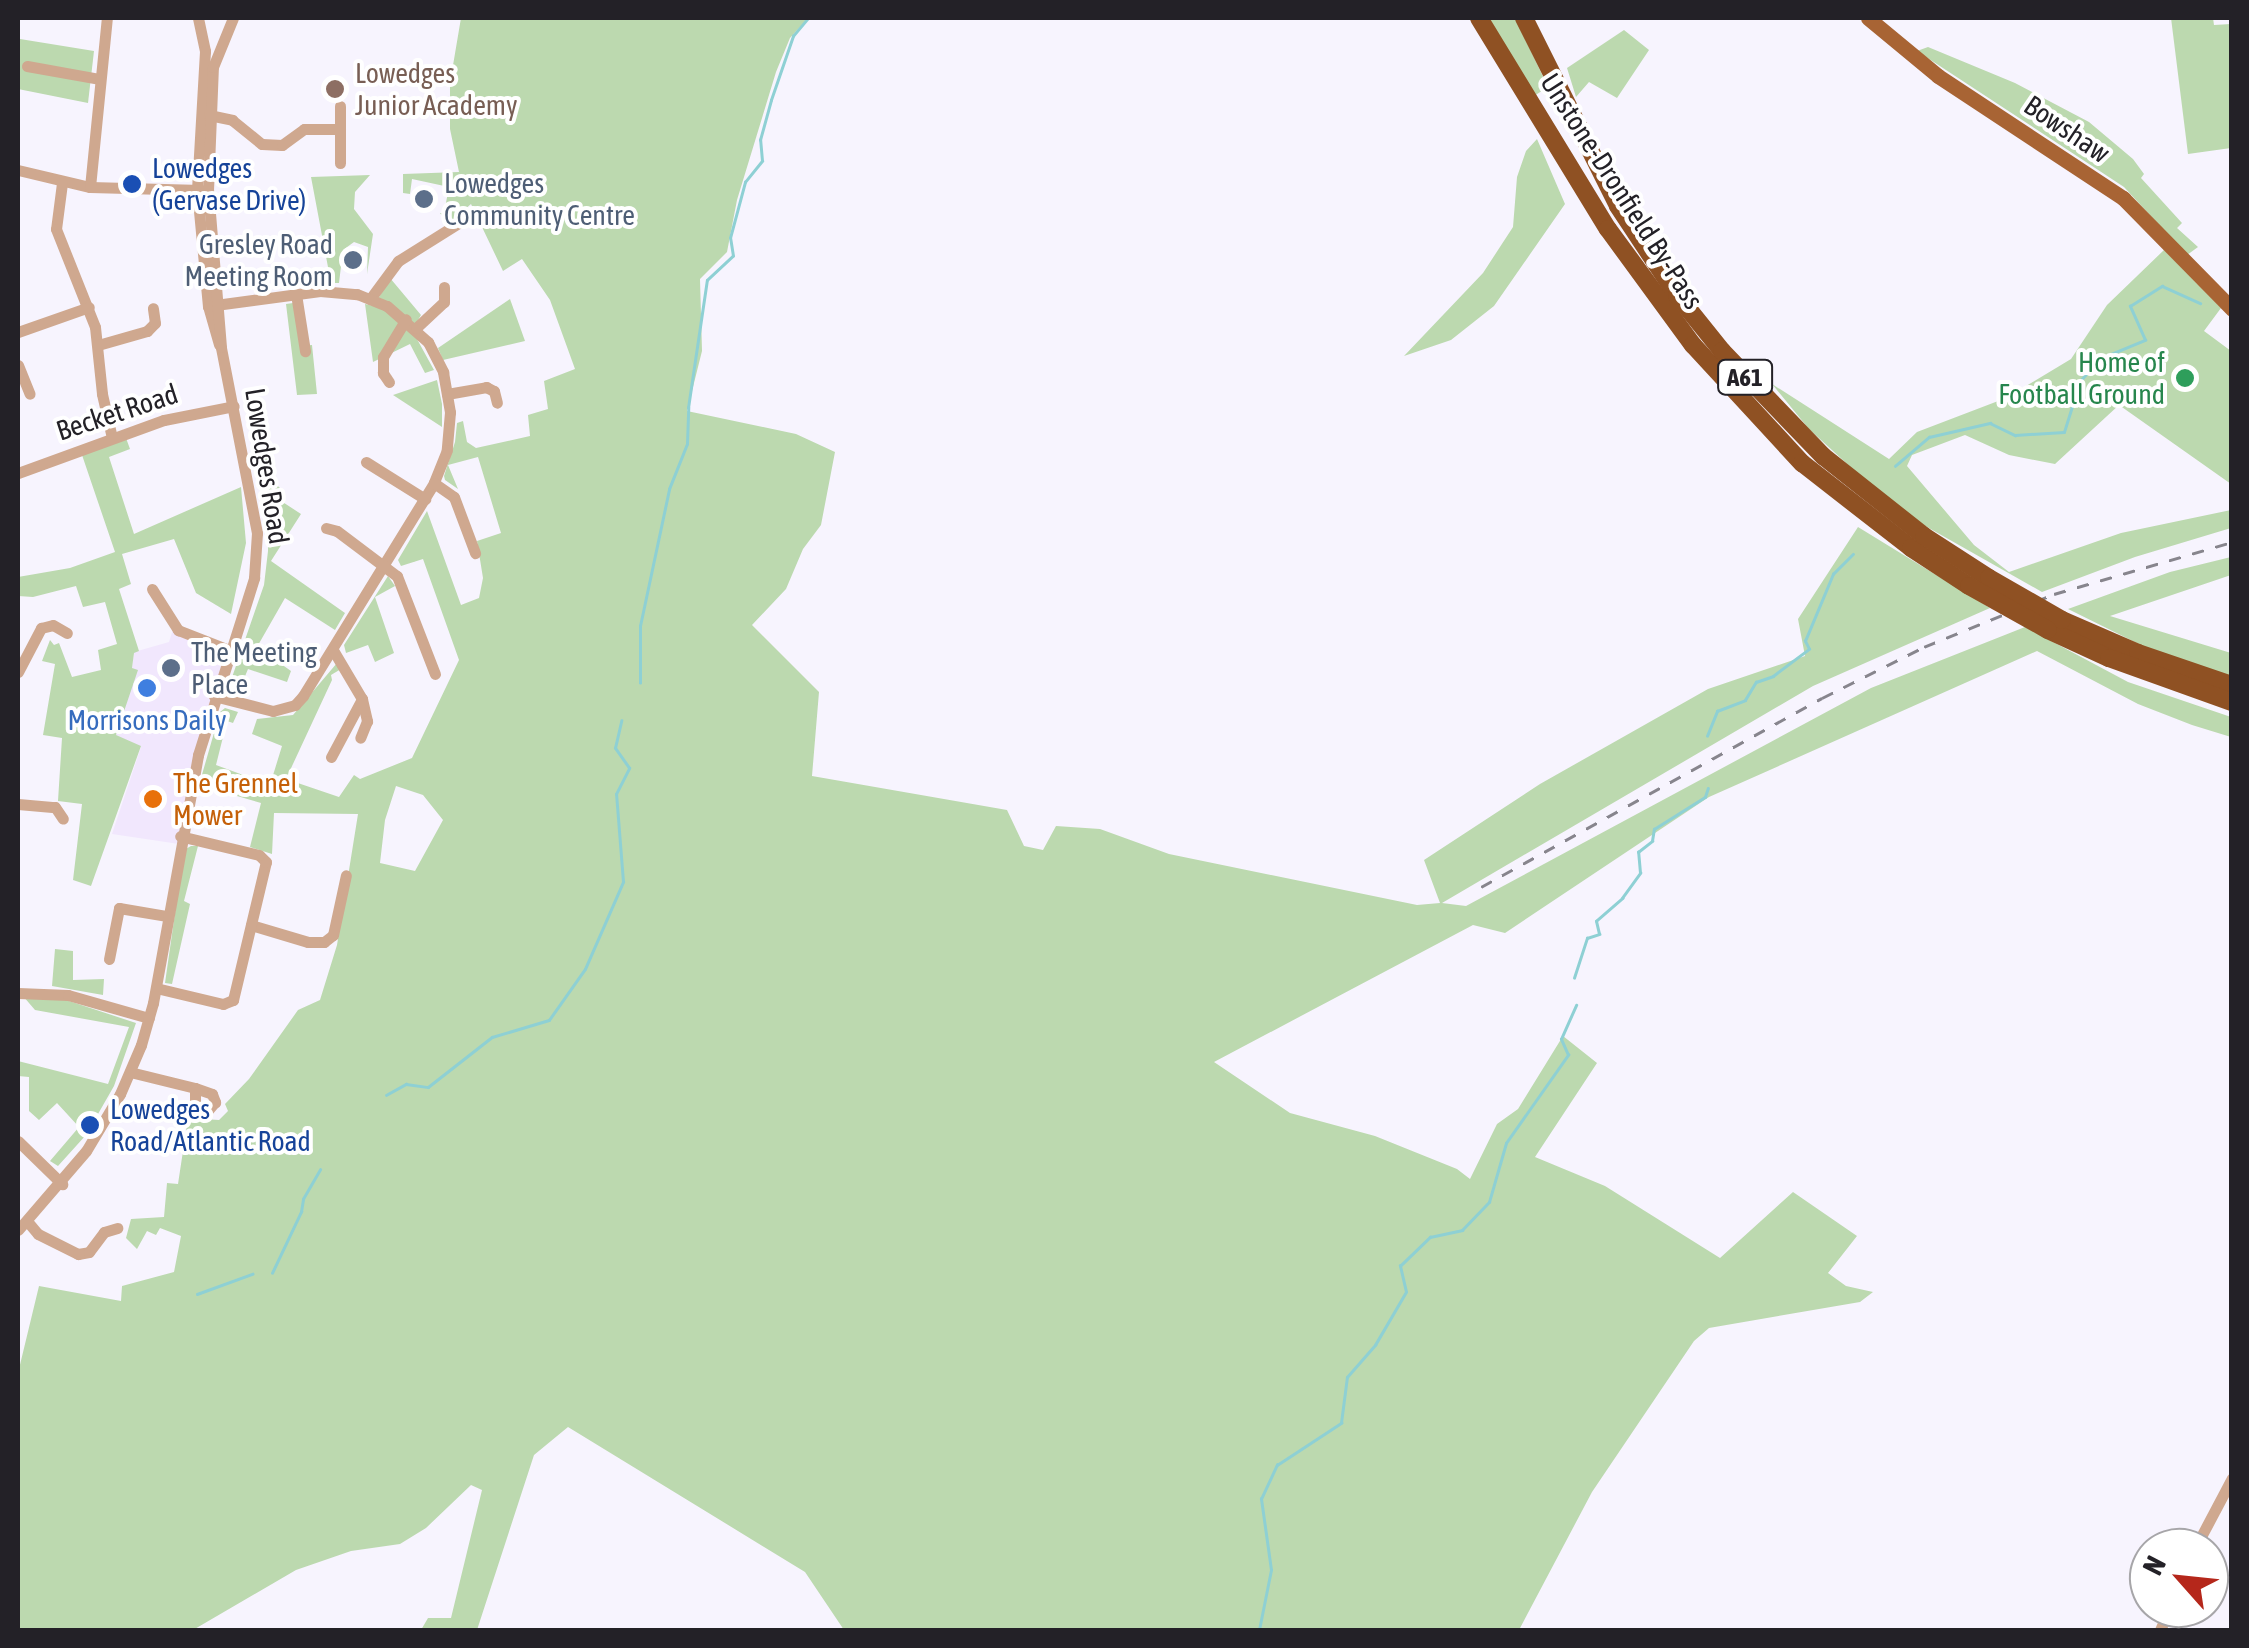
<!DOCTYPE html>
<html>
<head>
<meta charset="utf-8">
<style>
	body { margin:0 }
	#map { position:relative; width:2249px; height:1648px; overflow:hidden; background:#f7f4fe; font-family:"Asap Condensed",sans-serif }
	div>[style] { position:absolute }
	.commercial>* { inset:0; background:#f1e7fd }
	.green>* { inset:0; background:#bcd9af }
	.stream>* { height:2.5px; margin:-1.25px; padding:0 1.25px; transform-origin:1.25px; border-radius:1.25px; background:#8ed0d4 }
	.minor>* { height:11px; margin:-5.5px; padding:0 5.5px; transform-origin:5.5px; border-radius:5.5px; background:#cfa88f }
	.major>* { height:15px; margin:-7.5px; padding:0 7.5px; transform-origin:7.5px; border-radius:7.5px; background:#a86434 }
	.highway>* { height:18px; margin:-9px; padding:0 9px; transform-origin:9px; border-radius:9px; background:#8f5123 }
	.rail>* { height:2.5px; margin-top:-1.25px; transform-origin:0; background:repeating-linear-gradient(90deg,#87858d 0 12px,transparent 0 24px) }
	.highway-bridge>* { height:18px; margin:-9px; padding:0 9px; transform-origin:9px; border-radius:9px; background:#8f5123 }
	.dots>* { width:28px; height:28px; translate:-50% -50%; box-sizing:border-box; border:5px solid #fff; border-radius:50% }
	span { translate:-50% -50%; white-space:nowrap; text-align:center; line-height:1.15; -webkit-text-stroke:8px #fff; paint-order:stroke }
	.shield-label span { padding:2px 8px; background:#fff; border:2px solid; border-radius:8px; -webkit-text-stroke-width:0 }
	.shield-label { font-size:25px; color:#232127; font-weight:700 }
	.education-label { font-size:28px; color:#785e54 }
	.left { translate:0 -50%; text-align:left }
	.street-label { font-size:28px; color:#232127 }
	.transit-label { font-size:28px; color:#164399 }
	.service-label { font-size:28px; color:#4e5e75 }
	.right { translate:-100% -50%; text-align:right }
	.leisure-label { font-size:28px; color:#27864d }
	.shop-label { font-size:28px; color:#366cbe }
	.food-label { font-size:28px; color:#c56008 }
	.frame { position:absolute; inset:0; border:20px solid #232127; pointer-events:none }
	.north { position:absolute; left:2129px; top:1528px; width:100px; height:100px; box-sizing:border-box; background:#fff; border:2px solid #a7a6a9; border-radius:50%; rotate:297deg; font-size:28px; font-weight:700; line-height:40px; text-align:center; color:#232127 }
	.north::after { content:''; display:block; margin:auto; width:35px; height:45px; background:#b5271b; clip-path:polygon(50% 0,100% 100%,50% 72%,0 100%) }
</style>
</head>
<body>
<div id="map">
	<div class="commercial">
		<i style="clip-path:polygon(174px 626px,229px 650px,179px 844px,112px 834px,141px 747px,115px 735px,137px 671px,132px 668px,134px 652px,169px 642px)"></i>
	</div>
	<div class="green">
		<i style="clip-path:polygon(evenodd,461px 18px,808px 18px,790px 38px,776px 72px,737px 200px,727px 252px,700px 279px,702px 351px,687px 411px,796px 434px,835px 452px,821px 525px,803px 549px,786px 589px,752px 625px,819px 692px,812px 776px,1007px 810px,1024px 846px,1043px 850px,1056px 826px,1100px 829px,1169px 854px,1417px 905px,1440px 903px,1424px 860px,1540px 784px,1708px 689px,1805px 656px,1798px 619px,1858px 527px,1990px 608px,1813px 686px,1442px 903px,1466px 906px,1871px 688px,2025px 627px,2128px 682px,2231px 717px,2231px 737px,2192px 725px,2138px 704px,2037px 651px,1709px 797px,1505px 933px,1473px 925px,1214px 1062px,1290px 1113px,1375px 1136px,1457px 1169px,1470px 1179px,1497px 1124px,1518px 1109px,1563px 1036px,1597px 1063px,1535px 1157px,1605px 1186px,1720px 1258px,1793px 1192px,1857px 1236px,1828px 1273px,1846px 1286px,1873px 1292px,1860px 1302px,1709px 1328px,1694px 1341px,1592px 1492px,1519px 1630px,844px 1630px,805px 1572px,568px 1427px,534px 1455px,477px 1630px,421px 1630px,428px 1618px,451px 1618px,482px 1490px,471px 1485px,426px 1528px,400px 1544px,351px 1551px,296px 1570px,193px 1630px,18px 1630px,18px 1373px,39px 1286px,121px 1301px,122px 1286px,174px 1272px,181px 1236px,160px 1228px,156px 1235px,147px 1231px,137px 1249px,126px 1238px,131px 1219px,164px 1217px,167px 1183px,178px 1184px,188px 1118px,219px 1120px,228px 1111px,225px 1104px,249px 1079px,298px 1010px,320px 1000px,337px 945px,358px 814px,274px 813px,272px 854px,250px 847px,261px 803px,199px 785px,220px 712px,225px 708px,238px 712px,233px 723px,227px 721px,216px 765px,270px 785px,282px 746px,252px 734px,257px 719px,293px 715px,337px 663px,341px 669px,331px 675px,332px 680px,286px 779px,339px 797px,354px 775px,360px 779px,412px 758px,459px 660px,423px 559px,401px 566px,398px 560px,427px 511px,461px 605px,479px 598px,483px 578px,477px 541px,501px 533px,478px 457px,448px 465px,458px 489px,445px 480px,444px 476px,455px 442px,457px 423px,463px 421px,467px 442px,476px 448px,530px 436px,528px 415px,548px 409px,544px 381px,575px 369px,550px 300px,522px 259px,503px 271px,471px 204px,448px 224px,440px 213px,444px 213px,449px 187px,412px 179px,410px 194px,403px 193px,403px 174px,459px 172px,450px 129px,450px 83px,461px 18px,396px 786px,423px 795px,443px 820px,415px 871px,380px 863px,385px 820px,396px 786px)"></i>
		<i style="clip-path:polygon(1488px 18px,1515px 18px,1548px 87px,1534px 96px)"></i>
		<i style="clip-path:polygon(2171px 18px,2213px 18px,2214px 25px,2231px 24px,2231px 148px,2188px 154px)"></i>
		<i style="clip-path:polygon(1624px 30px,1649px 50px,1617px 98px,1589px 82px,1576px 97px,1567px 68px)"></i>
		<i style="clip-path:polygon(20px 39px,94px 51px,88px 103px,18px 89px)"></i>
		<i style="clip-path:polygon(1928px 47px,2015px 83px,2089px 122px,2133px 159px,2144px 174px,2141px 178px,2182px 223px,2177px 228px,2198px 247px,2187px 255px,2124px 187px,1917px 51px)"></i>
		<i style="clip-path:polygon(1537px 139px,1565px 204px,1494px 306px,1451px 340px,1404px 356px,1483px 273px,1513px 227px,1517px 177px,1526px 151px)"></i>
		<i style="clip-path:polygon(370px 175px,355px 192px,354px 209px,373px 234px,367px 274px,368px 247px,354px 242px,343px 250px,339px 283px,331px 283px,311px 177px)"></i>
		<i style="clip-path:polygon(2164px 250px,2221px 308px,2204px 331px,2231px 351px,2231px 484px,2119px 405px,2055px 464px,2009px 455px,1965px 435px,1912px 455px,1907px 466px,1974px 545px,2009px 572px,2121px 533px,2231px 510px,2231px 528px,2135px 557px,2042px 592px,1920px 523px,1868px 483px,1809px 429px,1772px 384px,1889px 459px,1917px 432px,2006px 398px,2071px 359px,2107px 305px)"></i>
		<i style="clip-path:polygon(390px 278px,421px 315px,412px 330px,434px 370px,425px 373px,410px 344px,373px 362px,365px 304px,374px 306px)"></i>
		<i style="clip-path:polygon(510px 299px,525px 341px,443px 360px,438px 348px)"></i>
		<i style="clip-path:polygon(293px 303px,301px 346px,312px 345px,317px 394px,297px 395px,286px 304px)"></i>
		<i style="clip-path:polygon(437px 380px,442px 404px,442px 427px,393px 395px)"></i>
		<i style="clip-path:polygon(126px 438px,130px 449px,109px 457px,134px 534px,241px 487px,246px 543px,231px 614px,196px 593px,174px 539px,122px 554px,131px 584px,119px 589px,139px 651px,134px 653px,132px 668px,138px 670px,116px 735px,141px 746px,91px 886px,73px 880px,82px 804px,58px 801px,62px 738px,43px 735px,55px 664px,42px 661px,50px 640px,54px 645px,59px 643px,72px 677px,101px 670px,98px 650px,117px 644px,105px 602px,83px 607px,76px 586px,33px 597px,18px 596px,18px 577px,70px 568px,115px 552px,82px 455px)"></i>
		<i style="clip-path:polygon(266px 441px,272px 481px,280px 488px,275px 497px,301px 514px,271px 561px,345px 613px,335px 630px,285px 598px,257px 647px,291px 671px,287px 682px,248px 669px,237px 696px,229px 686px,264px 585px,268px 551px,268px 519px,253px 442px)"></i>
		<i style="clip-path:polygon(2231px 557px,2231px 575px,2110px 616px,2231px 653px,2231px 677px,2151px 650px,2068px 609px,2170px 572px)"></i>
		<i style="clip-path:polygon(388px 576px,395px 586px,375px 597px,394px 653px,375px 662px,368px 645px,346px 653px,344px 645px)"></i>
		<i style="clip-path:polygon(191px 846px,198px 846px,184px 901px,190px 904px,172px 984px,165px 983px,184px 850px)"></i>
		<i style="clip-path:polygon(55px 949px,73px 951px,73px 980px,104px 979px,103px 995px,52px 986px)"></i>
		<i style="clip-path:polygon(23px 996px,66px 1000px,136px 1023px,114px 1086px,86px 1135px,58px 1166px,50px 1161px,79px 1127px,57px 1103px,39px 1120px,29px 1111px,29px 1077px,18px 1076px,18px 1061px,108px 1084px,129px 1027px,35px 1010px)"></i>
	</div>
	<div class="stream">
		<i style="left:1895px;top:466px;width:45px;rotate:-40.5deg"></i>
		<i style="left:1929px;top:437px;width:63px;rotate:-12.9deg"></i>
		<i style="left:1990px;top:423px;width:28px;rotate:26deg"></i>
		<i style="left:2015px;top:435px;width:49px;rotate:-3.5deg"></i>
		<i style="left:2064px;top:432px;width:53px;rotate:-72.6deg"></i>
		<i style="left:2080px;top:381px;width:29px;rotate:-49deg"></i>
		<i style="left:2099px;top:359px;width:50px;rotate:-22.4deg"></i>
		<i style="left:2145px;top:340px;width:37px;rotate:-114deg"></i>
		<i style="left:2130px;top:306px;width:38px;rotate:-32deg"></i>
		<i style="left:2162px;top:286px;width:42px;rotate:24.1deg"></i>
		<i style="left:640px;top:683px;width:57px;rotate:-90deg"></i>
		<i style="left:640px;top:626px;width:140px;rotate:-78deg"></i>
		<i style="left:669px;top:489px;width:48px;rotate:-68.2deg"></i>
		<i style="left:687px;top:444px;width:36px;rotate:-88deg"></i>
		<i style="left:688px;top:408px;width:129px;rotate:-81.6deg"></i>
		<i style="left:707px;top:280px;width:35px;rotate:-43deg"></i>
		<i style="left:733px;top:256px;width:18px;rotate:-99deg"></i>
		<i style="left:730px;top:238px;width:58px;rotate:-75deg"></i>
		<i style="left:745px;top:182px;width:27px;rotate:-51deg"></i>
		<i style="left:762px;top:161px;width:21px;rotate:-95deg"></i>
		<i style="left:760px;top:140px;width:41px;rotate:-74.6deg"></i>
		<i style="left:771px;top:100px;width:68px;rotate:-71deg"></i>
		<i style="left:793px;top:36px;width:23px;rotate:-50deg"></i>
		<i style="left:1707px;top:736px;width:27px;rotate:-68deg"></i>
		<i style="left:1717px;top:711px;width:30px;rotate:-21deg"></i>
		<i style="left:1745px;top:700px;width:21px;rotate:-59deg"></i>
		<i style="left:1756px;top:682px;width:18px;rotate:-19deg"></i>
		<i style="left:1773px;top:676px;width:45px;rotate:-36.9deg"></i>
		<i style="left:1809px;top:649px;width:9px;rotate:-117deg"></i>
		<i style="left:1805px;top:641px;width:73px;rotate:-67.3deg"></i>
		<i style="left:1833px;top:574px;width:28px;rotate:-45deg"></i>
		<i style="left:1574px;top:978px;width:42px;rotate:-72deg"></i>
		<i style="left:1587px;top:938px;width:13px;rotate:-18deg"></i>
		<i style="left:1599px;top:934px;width:13px;rotate:-103deg"></i>
		<i style="left:1596px;top:921px;width:35px;rotate:-41deg"></i>
		<i style="left:1622px;top:898px;width:31px;rotate:-54deg"></i>
		<i style="left:1640px;top:873px;width:21px;rotate:-95deg"></i>
		<i style="left:1638px;top:852px;width:18px;rotate:-38deg"></i>
		<i style="left:1652px;top:841px;width:12px;rotate:-81deg"></i>
		<i style="left:1654px;top:829px;width:60px;rotate:-32.1deg"></i>
		<i style="left:1705px;top:797px;width:9px;rotate:-72deg"></i>
		<i style="left:386px;top:1095px;width:23px;rotate:-29deg"></i>
		<i style="left:406px;top:1084px;width:22px;rotate:8deg"></i>
		<i style="left:428px;top:1087px;width:81px;rotate:-38deg"></i>
		<i style="left:492px;top:1037px;width:59px;rotate:-16.6deg"></i>
		<i style="left:549px;top:1020px;width:62px;rotate:-54.8deg"></i>
		<i style="left:585px;top:969px;width:95px;rotate:-66.4deg"></i>
		<i style="left:623px;top:882px;width:88px;rotate:-94.5deg"></i>
		<i style="left:616px;top:794px;width:29px;rotate:-63deg"></i>
		<i style="left:629px;top:768px;width:24px;rotate:-125deg"></i>
		<i style="left:615px;top:748px;width:28px;rotate:-77deg"></i>
		<i style="left:272px;top:1273px;width:68px;rotate:-64.6deg"></i>
		<i style="left:301px;top:1212px;width:13px;rotate:-81deg"></i>
		<i style="left:303px;top:1199px;width:34px;rotate:-60deg"></i>
		<i style="left:197px;top:1294px;width:59px;rotate:-20deg"></i>
		<i style="left:1259px;top:1630px;width:61px;rotate:-78.7deg"></i>
		<i style="left:1271px;top:1570px;width:72px;rotate:-98deg"></i>
		<i style="left:1261px;top:1499px;width:38px;rotate:-65deg"></i>
		<i style="left:1277px;top:1465px;width:77px;rotate:-33.3deg"></i>
		<i style="left:1341px;top:1423px;width:46px;rotate:-82.6deg"></i>
		<i style="left:1347px;top:1377px;width:43px;rotate:-48.8deg"></i>
		<i style="left:1375px;top:1345px;width:61px;rotate:-59.7deg"></i>
		<i style="left:1406px;top:1292px;width:27px;rotate:-103deg"></i>
		<i style="left:1400px;top:1266px;width:42px;rotate:-44deg"></i>
		<i style="left:1430px;top:1237px;width:33px;rotate:-12deg"></i>
		<i style="left:1462px;top:1230px;width:39px;rotate:-46deg"></i>
		<i style="left:1489px;top:1202px;width:61px;rotate:-73.9deg"></i>
		<i style="left:1506px;top:1143px;width:108px;rotate:-54.8deg"></i>
		<i style="left:1568px;top:1055px;width:17px;rotate:-114deg"></i>
		<i style="left:1561px;top:1039px;width:37px;rotate:-66deg"></i>
	</div>
	<div class="minor">
		<i style="left:198px;top:18px;width:34px;rotate:78deg"></i>
		<i style="left:205px;top:51px;width:139px;rotate:93.3deg"></i>
		<i style="left:197px;top:190px;width:117px;rotate:84.6deg"></i>
		<i style="left:208px;top:306px;width:40px;rotate:74deg"></i>
		<i style="left:27px;top:66px;width:73px;rotate:10.2deg"></i>
		<i style="left:209px;top:115px;width:24px;rotate:12deg"></i>
		<i style="left:232px;top:120px;width:38px;rotate:39deg"></i>
		<i style="left:262px;top:144px;width:20px;rotate:3deg"></i>
		<i style="left:282px;top:145px;width:27px;rotate:-36deg"></i>
		<i style="left:304px;top:129px;width:36px"></i>
		<i style="left:340px;top:163px;width:57px;rotate:-90deg"></i>
		<i style="left:18px;top:170px;width:74px;rotate:13.3deg"></i>
		<i style="left:90px;top:187px;width:111px;rotate:1.5deg"></i>
		<i style="left:62px;top:183px;width:46px;rotate:97.4deg"></i>
		<i style="left:56px;top:229px;width:105px;rotate:68.3deg"></i>
		<i style="left:95px;top:327px;width:67px;rotate:84deg"></i>
		<i style="left:102px;top:394px;width:45px;rotate:77.2deg"></i>
		<i style="left:90px;top:187px;width:170px;rotate:-84.3deg"></i>
		<i style="left:296px;top:294px;width:58px;rotate:81deg"></i>
		<i style="left:370px;top:299px;width:47px;rotate:-53.6deg"></i>
		<i style="left:398px;top:261px;width:92px;rotate:-32.1deg"></i>
		<i style="left:208px;top:306px;width:113px;rotate:-7.6deg"></i>
		<i style="left:320px;top:291px;width:37px;rotate:5deg"></i>
		<i style="left:357px;top:294px;width:32px;rotate:22deg"></i>
		<i style="left:387px;top:306px;width:55px;rotate:41.3deg"></i>
		<i style="left:428px;top:342px;width:34px;rotate:63deg"></i>
		<i style="left:443px;top:372px;width:41px;rotate:80.1deg"></i>
		<i style="left:450px;top:412px;width:38px;rotate:95deg"></i>
		<i style="left:447px;top:450px;width:35px;rotate:112deg"></i>
		<i style="left:434px;top:483px;width:250px;rotate:121.6deg"></i>
		<i style="left:303px;top:696px;width:12px;rotate:132deg"></i>
		<i style="left:295px;top:705px;width:23px;rotate:165deg"></i>
		<i style="left:273px;top:711px;width:61px;rotate:-165.7deg"></i>
		<i style="left:416px;top:328px;width:38px;rotate:-43deg"></i>
		<i style="left:444px;top:302px;width:15px;rotate:-90deg"></i>
		<i style="left:18px;top:332px;width:75px;rotate:-19.4deg"></i>
		<i style="left:98px;top:345px;width:51px;rotate:-15.9deg"></i>
		<i style="left:147px;top:331px;width:11px;rotate:-45deg"></i>
		<i style="left:155px;top:323px;width:15px;rotate:-98deg"></i>
		<i style="left:18px;top:365px;width:31px;rotate:68deg"></i>
		<i style="left:389px;top:382px;width:11px;rotate:-124deg"></i>
		<i style="left:383px;top:373px;width:16px;rotate:-90deg"></i>
		<i style="left:383px;top:357px;width:44px;rotate:-58.8deg"></i>
		<i style="left:447px;top:394px;width:40px;rotate:-10deg"></i>
		<i style="left:486px;top:387px;width:9px;rotate:27deg"></i>
		<i style="left:494px;top:391px;width:12px;rotate:76deg"></i>
		<i style="left:366px;top:462px;width:70px;rotate:32.1deg"></i>
		<i style="left:18px;top:473px;width:155px;rotate:-20deg"></i>
		<i style="left:164px;top:420px;width:71px;rotate:-11.3deg"></i>
		<i style="left:434px;top:483px;width:24px;rotate:35deg"></i>
		<i style="left:454px;top:497px;width:60px;rotate:69.4deg"></i>
		<i style="left:326px;top:528px;width:11px;rotate:15deg"></i>
		<i style="left:337px;top:531px;width:75px;rotate:36.9deg"></i>
		<i style="left:397px;top:576px;width:105px;rotate:68.8deg"></i>
		<i style="left:152px;top:589px;width:49px;rotate:57.6deg"></i>
		<i style="left:178px;top:630px;width:55px;rotate:21.4deg"></i>
		<i style="left:333px;top:650px;width:57px;rotate:59.4deg"></i>
		<i style="left:362px;top:699px;width:23px;rotate:77deg"></i>
		<i style="left:367px;top:721px;width:18px;rotate:112deg"></i>
		<i style="left:18px;top:672px;width:50px;rotate:-62.4deg"></i>
		<i style="left:41px;top:628px;width:12px;rotate:-14deg"></i>
		<i style="left:53px;top:625px;width:16px;rotate:30deg"></i>
		<i style="left:331px;top:757px;width:66px;rotate:-61.9deg"></i>
		<i style="left:18px;top:804px;width:37px;rotate:5deg"></i>
		<i style="left:55px;top:807px;width:14px;rotate:56deg"></i>
		<i style="left:251px;top:925px;width:59px;rotate:16.6deg"></i>
		<i style="left:308px;top:942px;width:16px"></i>
		<i style="left:324px;top:942px;width:11px;rotate:-38deg"></i>
		<i style="left:333px;top:935px;width:61px;rotate:-77.8deg"></i>
		<i style="left:109px;top:959px;width:52px;rotate:-78.9deg"></i>
		<i style="left:119px;top:908px;width:49px;rotate:9.5deg"></i>
		<i style="left:156px;top:988px;width:69px;rotate:13.4deg"></i>
		<i style="left:223px;top:1004px;width:11px;rotate:-22deg"></i>
		<i style="left:233px;top:1000px;width:142px;rotate:-76.6deg"></i>
		<i style="left:266px;top:862px;width:10px;rotate:-135deg"></i>
		<i style="left:259px;top:855px;width:81px;rotate:-166.5deg"></i>
		<i style="left:18px;top:993px;width:50px;rotate:2.3deg"></i>
		<i style="left:68px;top:995px;width:84px;rotate:15.9deg"></i>
		<i style="left:130px;top:1072px;width:67px;rotate:13.8deg"></i>
		<i style="left:195px;top:1088px;width:18px;rotate:19deg"></i>
		<i style="left:212px;top:1094px;width:9px;rotate:69deg"></i>
		<i style="left:215px;top:1102px;width:18px;rotate:131deg"></i>
		<i style="left:203px;top:1116px;width:9px;rotate:-153deg"></i>
		<i style="left:195px;top:1112px;width:24px;rotate:-90deg"></i>
		<i style="left:18px;top:1141px;width:62px;rotate:44.3deg"></i>
		<i style="left:27px;top:1221px;width:17px;rotate:50deg"></i>
		<i style="left:38px;top:1234px;width:45px;rotate:26.6deg"></i>
		<i style="left:78px;top:1254px;width:11px;rotate:-10deg"></i>
		<i style="left:89px;top:1252px;width:25px;rotate:-53deg"></i>
		<i style="left:104px;top:1232px;width:14px;rotate:-17deg"></i>
		<i style="left:18px;top:1230px;width:104px;rotate:-49.3deg"></i>
		<i style="left:86px;top:1151px;width:66px;rotate:-59.2deg"></i>
		<i style="left:120px;top:1094px;width:53px;rotate:-66.8deg"></i>
		<i style="left:141px;top:1045px;width:44px;rotate:-74.1deg"></i>
		<i style="left:153px;top:1003px;width:252px;rotate:-79.7deg"></i>
		<i style="left:198px;top:755px;width:186px;rotate:-72.4deg"></i>
		<i style="left:254px;top:578px;width:45px;rotate:-86.2deg"></i>
		<i style="left:257px;top:533px;width:189px;rotate:-101deg"></i>
		<i style="left:221px;top:347px;width:158px;rotate:-94.7deg"></i>
		<i style="left:208px;top:190px;width:123px;rotate:-87.7deg"></i>
		<i style="left:213px;top:67px;width:53px;rotate:-67.8deg"></i>
		<i style="left:2195px;top:1548px;width:79px;rotate:-62.1deg"></i>
		<i style="left:2160px;top:1630px;width:24px;rotate:-66deg"></i>
	</div>
	<div class="major">
		<i style="left:1868px;top:18px;width:91px;rotate:39.6deg"></i>
		<i style="left:1938px;top:76px;width:222px;rotate:33.4deg"></i>
		<i style="left:2123px;top:198px;width:156px;rotate:45.5deg"></i>
	</div>
	<div class="highway">
		<i style="left:1479px;top:18px;width:247px;rotate:58.6deg"></i>
		<i style="left:1608px;top:229px;width:144px;rotate:53.8deg"></i>
		<i style="left:1693px;top:345px;width:161px;rotate:47.3deg"></i>
		<i style="left:1802px;top:463px;width:138px;rotate:37.9deg"></i>
		<i style="left:1911px;top:548px;width:69px;rotate:33.2deg"></i>
		<i style="left:1524px;top:18px;width:210px;rotate:63.4deg"></i>
		<i style="left:1618px;top:206px;width:107px;rotate:56.5deg"></i>
		<i style="left:1677px;top:295px;width:72px;rotate:51.2deg"></i>
		<i style="left:1722px;top:351px;width:146px;rotate:46.1deg"></i>
		<i style="left:1823px;top:456px;width:129px;rotate:38.4deg"></i>
		<i style="left:1924px;top:536px;width:77px;rotate:32.9deg"></i>
		<i style="left:2062px;top:620px;width:83px;rotate:23.5deg"></i>
		<i style="left:2138px;top:653px;width:99px;rotate:18.8deg"></i>
		<i style="left:2048px;top:630px;width:67px;rotate:24.7deg"></i>
		<i style="left:2109px;top:658px;width:131px;rotate:19.7deg"></i>
	</div>
	<div class="rail">
		<i style="left:1481px;top:887px;width:390px;rotate:-29deg"></i>
		<i style="left:1822px;top:698px;width:114px;rotate:-26.6deg"></i>
		<i style="left:1924px;top:647px;width:140px;rotate:-22.2deg"></i>
		<i style="left:2054px;top:594px;width:185px;rotate:-16.3deg"></i>
	</div>
	<div class="highway-bridge">
		<i style="left:1989px;top:578px;width:84px;rotate:29.9deg"></i>
		<i style="left:1969px;top:586px;width:90px;rotate:29.1deg"></i>
	</div>
	<div class="dots">
		<i style="left:335px;top:89px;background:#8d6e63"></i>
		<i style="left:132px;top:184px;background:#1a4fb4"></i>
		<i style="left:424px;top:199px;background:#5c6f8a"></i>
		<i style="left:353px;top:260px;background:#5c6f8a"></i>
		<i style="left:2185px;top:378px;background:#2e9e5b"></i>
		<i style="left:171px;top:668px;background:#5c6f8a"></i>
		<i style="left:147px;top:688px;background:#3f7fe0"></i>
		<i style="left:153px;top:799px;background:#e8710a"></i>
		<i style="left:90px;top:1125px;background:#1a4fb4"></i>
	</div>
	<div class="shield-label">
		<span style="left:1745px;top:377px">A61</span>
	</div>
	<div class="education-label">
		<span class="left" style="left:355px;top:89px">Lowedges<br>Junior Academy</span>
	</div>
	<div class="street-label">
		<span style="left:2067px;top:129px;rotate:34deg">Bowshaw</span>
		<span style="left:1622px;top:191px;rotate:57deg">Unstone-Dronfield By-Pass</span>
		<span style="left:117px;top:412px;rotate:-18deg">Becket Road</span>
		<span style="left:267px;top:466px;rotate:81deg">Lowedges Road</span>
	</div>
	<div class="transit-label">
		<span class="left" style="left:152px;top:184px">Lowedges<br>(Gervase Drive)</span>
		<span class="left" style="left:110px;top:1125px">Lowedges<br>Road/Atlantic Road</span>
	</div>
	<div class="service-label">
		<span class="left" style="left:444px;top:199px">Lowedges<br>Community Centre</span>
		<span class="right" style="left:333px;top:260px">Gresley Road<br>Meeting Room</span>
		<span class="left" style="left:191px;top:668px">The Meeting<br>Place</span>
	</div>
	<div class="leisure-label">
		<span class="right" style="left:2165px;top:378px">Home of<br>Football Ground</span>
	</div>
	<div class="shop-label">
		<span style="left:147px;top:720px">Morrisons Daily</span>
	</div>
	<div class="food-label">
		<span class="left" style="left:173px;top:799px">The Grennel<br>Mower</span>
	</div>
	<div class="frame"></div>
	<div class="north">N</div>
</div>
</body>
</html>
